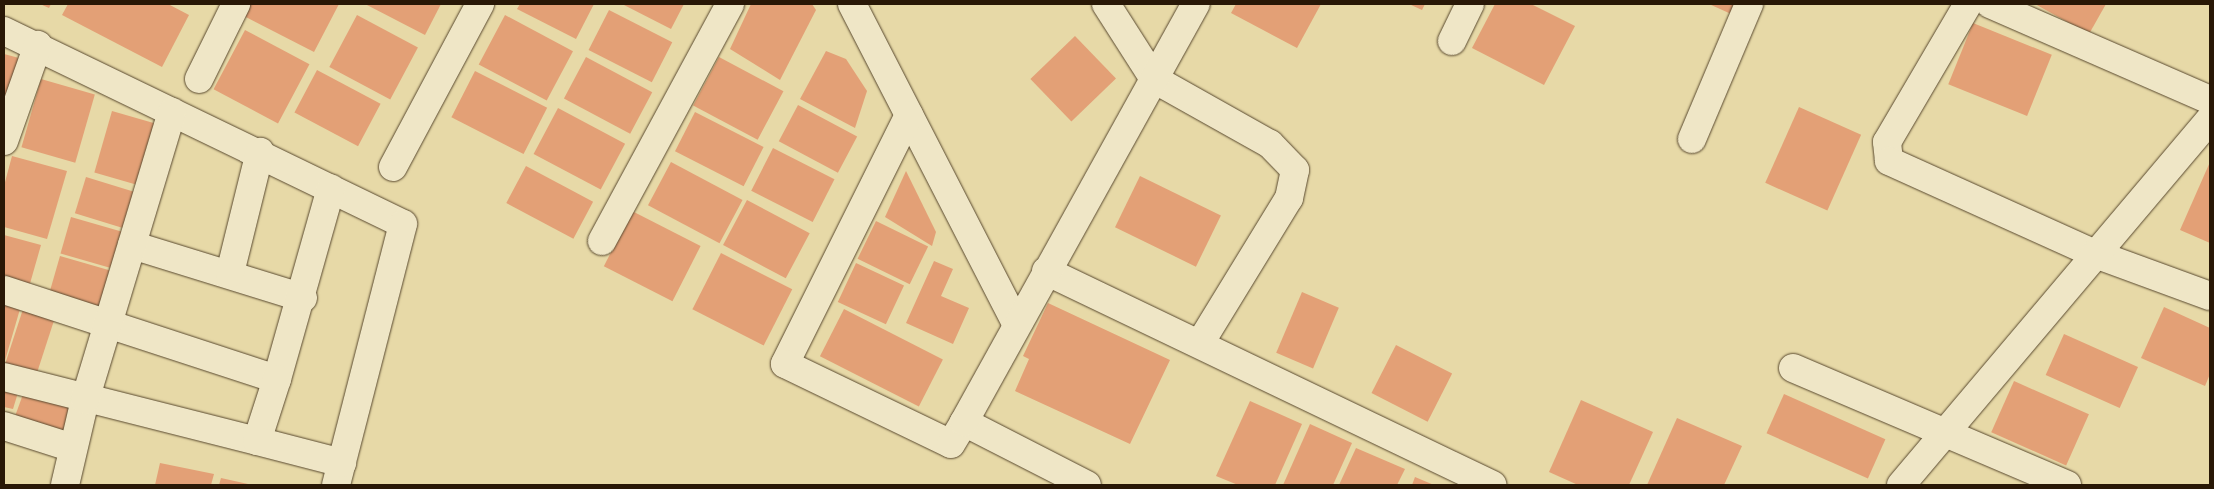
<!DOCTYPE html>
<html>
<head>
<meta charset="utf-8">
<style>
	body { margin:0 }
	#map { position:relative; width:2214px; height:489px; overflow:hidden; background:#e7d9a7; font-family:Vollkorn,serif }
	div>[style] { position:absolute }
	.building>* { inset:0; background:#e3a076; transform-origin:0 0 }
	.roads { filter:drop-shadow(0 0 1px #58482e) drop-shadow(0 0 1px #58482e) }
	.minor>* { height:28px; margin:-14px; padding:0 14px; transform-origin:14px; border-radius:14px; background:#efe6c6 }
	span { translate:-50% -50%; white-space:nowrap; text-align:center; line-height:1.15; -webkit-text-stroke:4.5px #efe6c6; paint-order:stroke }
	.frame { position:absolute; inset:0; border:5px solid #291806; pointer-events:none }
</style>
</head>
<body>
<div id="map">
	<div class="building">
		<i style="clip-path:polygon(40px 4px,51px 4px,49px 8px)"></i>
		<i style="clip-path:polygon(68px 4px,168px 4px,189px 15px,162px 67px,62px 15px)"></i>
		<i style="clip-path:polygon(243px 4px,339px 4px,314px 52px,238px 13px)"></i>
		<i style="clip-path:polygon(365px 4px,441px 4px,425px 35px)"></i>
		<i style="clip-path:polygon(520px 4px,594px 4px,576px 39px,517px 9px)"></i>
		<i style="clip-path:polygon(622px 4px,684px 4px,671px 29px)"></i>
		<i style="clip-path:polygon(751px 4px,812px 4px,816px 10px,780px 80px,730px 49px)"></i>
		<i style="clip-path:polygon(1236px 4px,1321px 4px,1297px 48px,1231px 13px)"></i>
		<i style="clip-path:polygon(1409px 4px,1425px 4px,1422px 10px)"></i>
		<i style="clip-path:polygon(1495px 4px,1531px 4px,1575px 26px,1544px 85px,1472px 48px)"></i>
		<i style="clip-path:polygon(1709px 4px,1746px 4px,1740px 18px)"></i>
		<i style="clip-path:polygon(2035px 4px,2106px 4px,2089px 34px)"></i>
		<i style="left:609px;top:10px;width:71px;height:45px;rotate:27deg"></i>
		<i style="left:357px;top:15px;width:69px;height:59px;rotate:28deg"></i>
		<i style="left:505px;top:15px;width:77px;height:56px;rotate:28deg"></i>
		<i style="left:1973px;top:23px;width:85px;height:66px;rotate:22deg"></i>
		<i style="left:245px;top:30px;width:73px;height:67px;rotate:28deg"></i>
		<i style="left:1075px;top:36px;width:59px;height:62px;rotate:46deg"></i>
		<i style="clip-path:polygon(826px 51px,846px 59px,867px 91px,855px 128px,800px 99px)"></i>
		<i style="clip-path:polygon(4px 54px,19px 58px,4px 110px)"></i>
		<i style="left:586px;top:57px;width:75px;height:47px;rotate:28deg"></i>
		<i style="left:719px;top:57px;width:73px;height:55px;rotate:28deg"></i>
		<i style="left:317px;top:70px;width:72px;height:48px;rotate:28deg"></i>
		<i style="left:475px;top:71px;width:81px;height:52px;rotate:27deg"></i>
		<i style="left:41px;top:79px;width:56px;height:71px;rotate:16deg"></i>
		<i style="left:798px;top:105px;width:67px;height:41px;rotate:28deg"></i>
		<i style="left:1799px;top:107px;width:68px;height:83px;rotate:24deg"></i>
		<i style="left:558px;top:108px;width:76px;height:52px;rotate:28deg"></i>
		<i style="left:112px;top:111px;width:45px;height:64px;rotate:16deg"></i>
		<i style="left:695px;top:112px;width:77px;height:44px;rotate:27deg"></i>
		<i style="left:773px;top:148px;width:69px;height:48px;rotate:27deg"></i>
		<i style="clip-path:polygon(12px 156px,67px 171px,47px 239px,4px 227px,4px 186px)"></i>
		<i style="left:671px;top:162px;width:81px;height:49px;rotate:28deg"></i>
		<i style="clip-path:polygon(2210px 162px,2210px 243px,2180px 230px)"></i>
		<i style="left:526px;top:166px;width:76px;height:42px;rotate:28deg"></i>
		<i style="clip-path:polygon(906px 171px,936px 232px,932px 246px,885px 217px)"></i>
		<i style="left:1140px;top:176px;width:90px;height:57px;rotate:26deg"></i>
		<i style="left:86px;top:177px;width:51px;height:38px;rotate:17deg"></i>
		<i style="left:747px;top:200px;width:71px;height:51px;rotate:28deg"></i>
		<i style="left:632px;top:211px;width:77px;height:62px;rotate:27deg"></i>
		<i style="left:71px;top:217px;width:55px;height:38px;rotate:16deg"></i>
		<i style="left:876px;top:221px;width:58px;height:42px;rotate:26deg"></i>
		<i style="clip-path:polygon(4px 235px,41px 245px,29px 287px,4px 280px)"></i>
		<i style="left:721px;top:253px;width:80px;height:63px;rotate:27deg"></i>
		<i style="left:60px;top:256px;width:54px;height:42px;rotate:16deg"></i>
		<i style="clip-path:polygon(934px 261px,953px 269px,941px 296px,969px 308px,953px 344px,906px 323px)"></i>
		<i style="left:856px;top:263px;width:53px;height:43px;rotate:25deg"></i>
		<i style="left:1302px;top:292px;width:40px;height:66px;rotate:23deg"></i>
		<i style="clip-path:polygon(1048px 303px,1170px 360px,1130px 444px,1015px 391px,1029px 359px,1023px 356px)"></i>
		<i style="clip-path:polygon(4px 305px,20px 309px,4px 364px)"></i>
		<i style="left:24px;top:306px;width:33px;height:60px;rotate:18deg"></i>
		<i style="clip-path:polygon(2164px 307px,2210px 328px,2210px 374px,2205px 386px,2141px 358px)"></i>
		<i style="left:844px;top:309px;width:111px;height:53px;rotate:27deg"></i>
		<i style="left:2064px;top:334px;width:81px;height:45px;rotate:24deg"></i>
		<i style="left:1396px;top:345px;width:63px;height:54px;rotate:27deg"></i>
		<i style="clip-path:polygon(4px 381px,20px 386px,13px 409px,4px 407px)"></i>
		<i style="left:2014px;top:381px;width:82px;height:56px;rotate:24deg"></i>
		<i style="left:26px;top:386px;width:50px;height:31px;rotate:20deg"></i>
		<i style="left:1784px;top:394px;width:111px;height:43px;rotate:24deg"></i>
		<i style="clip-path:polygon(1581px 400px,1653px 432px,1629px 485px,1578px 485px,1549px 472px)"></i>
		<i style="clip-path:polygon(1250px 401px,1302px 424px,1275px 485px,1238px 485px,1216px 476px)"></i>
		<i style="clip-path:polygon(1677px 418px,1742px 446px,1724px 485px,1647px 485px)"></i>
		<i style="clip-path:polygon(1310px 424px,1352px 443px,1333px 485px,1283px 485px)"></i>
		<i style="clip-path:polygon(1356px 448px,1405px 469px,1397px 485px,1339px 485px)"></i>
		<i style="clip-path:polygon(160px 463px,214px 474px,211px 485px,155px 485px)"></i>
		<i style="clip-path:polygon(1415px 477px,1434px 485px,1412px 485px)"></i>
		<i style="clip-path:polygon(221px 478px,248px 484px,248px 485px,219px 485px)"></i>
	</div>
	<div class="roads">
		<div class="minor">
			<i style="left:852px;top:4px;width:359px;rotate:62.8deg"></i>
			<i style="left:1106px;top:4px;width:89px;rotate:57.4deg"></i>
			<i style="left:1154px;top:79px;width:133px;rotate:29.3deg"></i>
			<i style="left:1270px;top:144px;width:36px;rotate:46deg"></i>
			<i style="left:1295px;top:170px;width:29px;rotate:102deg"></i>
			<i style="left:1289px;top:198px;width:170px;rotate:121.5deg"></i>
			<i style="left:1968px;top:4px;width:160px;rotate:120.4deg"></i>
			<i style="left:1887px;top:142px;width:19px;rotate:84deg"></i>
			<i style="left:1889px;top:161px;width:226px;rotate:24.3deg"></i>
			<i style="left:2095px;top:254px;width:122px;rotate:20.1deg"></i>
			<i style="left:1990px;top:4px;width:240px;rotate:23.6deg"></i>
			<i style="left:4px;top:31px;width:443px;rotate:25.8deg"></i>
			<i style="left:403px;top:224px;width:269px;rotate:104.4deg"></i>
			<i style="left:1452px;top:41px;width:41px;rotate:-64.1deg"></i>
			<i style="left:199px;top:79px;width:84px;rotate:-63.7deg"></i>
			<i style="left:909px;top:115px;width:278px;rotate:116.5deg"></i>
			<i style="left:785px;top:364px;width:184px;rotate:25.7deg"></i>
			<i style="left:951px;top:444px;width:26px;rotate:-59deg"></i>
			<i style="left:964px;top:422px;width:138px;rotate:27.1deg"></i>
			<i style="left:1692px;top:139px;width:147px;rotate:-67.1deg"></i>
			<i style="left:4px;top:141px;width:102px;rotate:-70.5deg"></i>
			<i style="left:393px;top:167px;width:185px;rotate:-61.9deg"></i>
			<i style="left:602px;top:241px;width:269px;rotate:-61.6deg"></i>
			<i style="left:132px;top:245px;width:179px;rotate:17.2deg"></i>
			<i style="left:1046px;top:271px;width:495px;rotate:25.6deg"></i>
			<i style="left:230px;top:273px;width:125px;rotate:-76.1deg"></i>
			<i style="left:4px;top:290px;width:287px;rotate:18.1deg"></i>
			<i style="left:277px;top:379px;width:198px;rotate:-74.2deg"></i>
			<i style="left:1793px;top:368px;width:298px;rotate:23.1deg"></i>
			<i style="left:4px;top:377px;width:261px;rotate:14.2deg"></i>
			<i style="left:277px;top:379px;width:65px;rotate:107.9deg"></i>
			<i style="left:257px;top:441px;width:88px;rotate:14.5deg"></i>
			<i style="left:964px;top:422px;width:478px;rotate:-61deg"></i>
			<i style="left:4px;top:426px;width:72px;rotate:17.7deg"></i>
			<i style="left:65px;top:485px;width:87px;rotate:-76.8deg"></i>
			<i style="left:85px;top:400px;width:301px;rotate:-73.2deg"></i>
			<i style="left:1901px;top:485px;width:479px;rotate:-49.8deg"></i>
		</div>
	</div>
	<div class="frame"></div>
</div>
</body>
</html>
